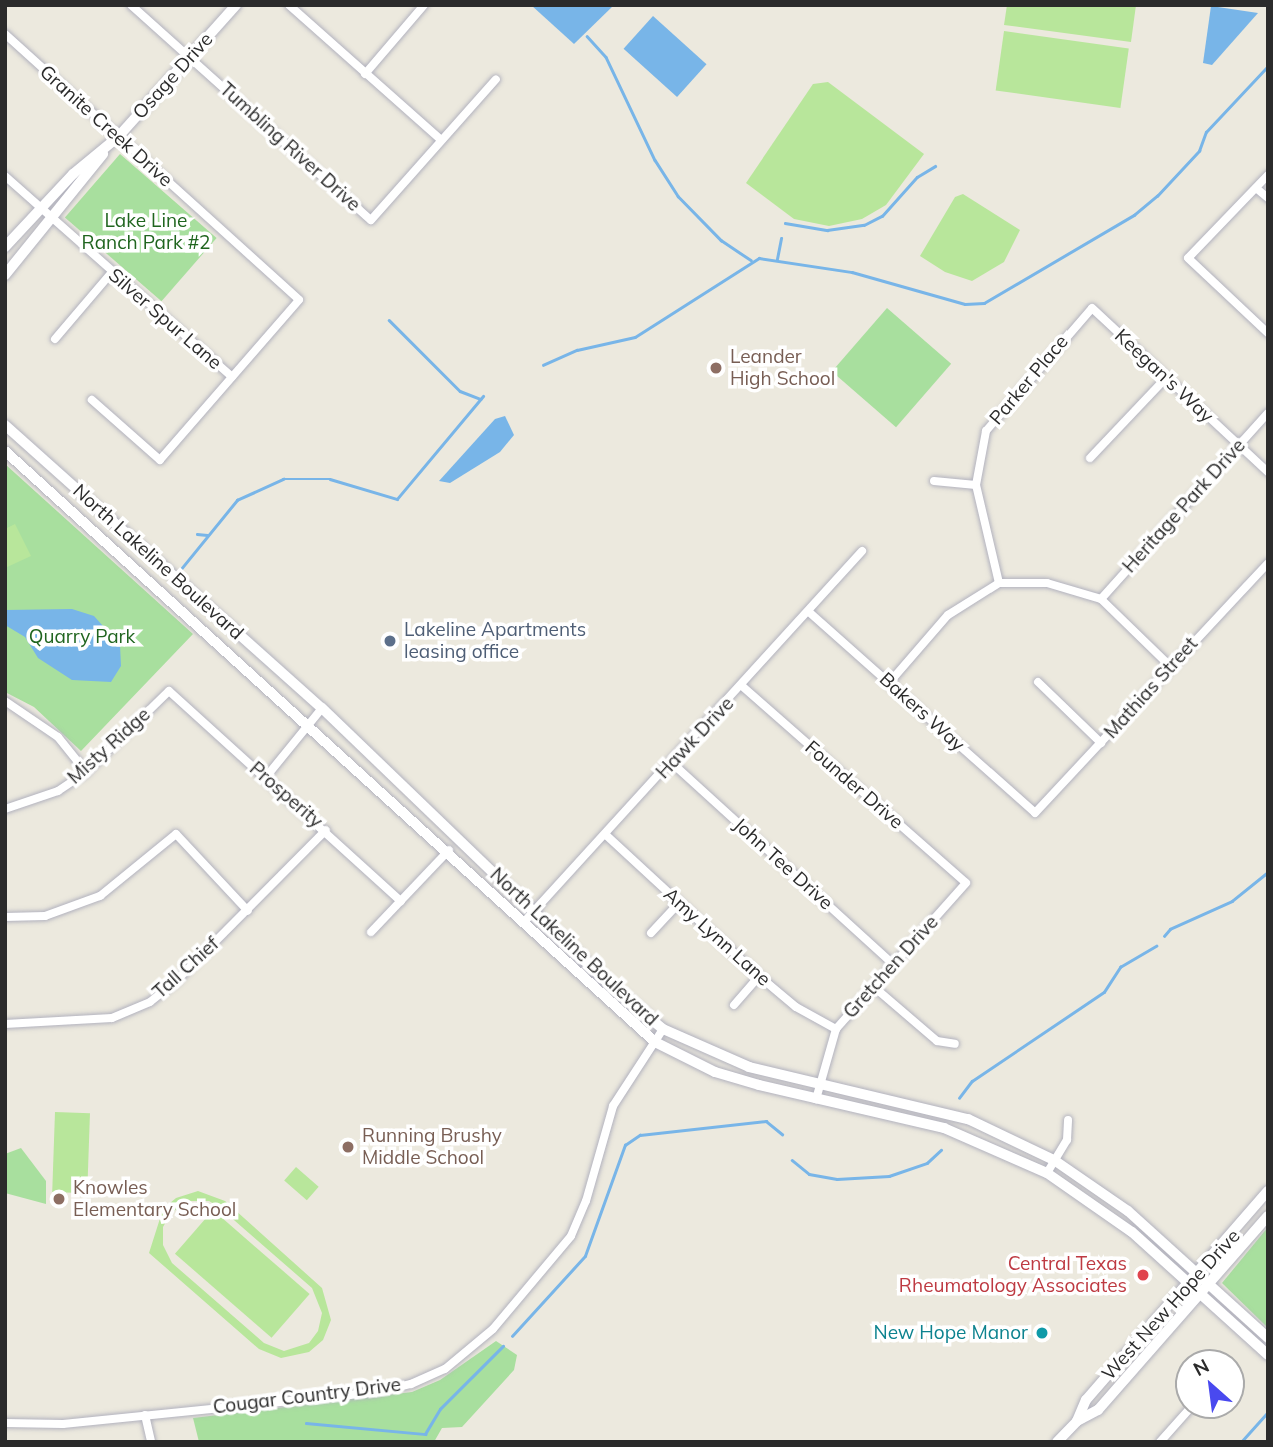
<!DOCTYPE html>
<html>
<head>
<meta charset="utf-8">
<style>
	body { margin:0 }
	#map { position:relative; width:1273px; height:1447px; overflow:hidden; background:#ece9de; font-family:Mulish,sans-serif }
	div>[style] { position:absolute }
	.green>* { inset:0; background:#a8df9e; transform-origin:0 0 }
	.pitch>* { inset:0; background:#b8e69b; transform-origin:0 0 }
	.water>* { inset:0; background:#78b5e8; transform-origin:0 0 }
	.stream>* { height:2.5px; margin:-1.25px; padding:0 1.25px; transform-origin:1.25px; border-radius:1.25px; background:#78b5e8 }
	.roads { filter:drop-shadow(0 0 2px #b2b2be) drop-shadow(0 0 2px #b2b2be) }
	.minor>* { height:8px; margin:-4px; padding:0 4px; transform-origin:4px; border-radius:4px; background:#fff }
	.tertiary>* { height:10px; margin:-5px; padding:0 5px; transform-origin:5px; border-radius:5px; background:#fff }
	.secondary>* { height:10px; margin:-5px; padding:0 5px; transform-origin:5px; border-radius:5px; background:#fff }
	.dots>* { width:19px; height:19px; translate:-50% -50%; box-sizing:border-box; border:4px solid #fff; border-radius:50% }
	span { translate:-50% -50%; white-space:nowrap; text-align:center; line-height:1.15; -webkit-text-stroke:7px #fff; paint-order:stroke }
	.street-label { font-size:19px; color:#2b2b2b }
	.park-label { font-size:19px; color:#20651f }
	.education-label { font-size:19px; color:#785e54 }
	.left { translate:0 -50%; text-align:left }
	.service-label { font-size:19px; color:#4e5e75 }
	.health-label { font-size:19px; color:#be3a42 }
	.right { translate:-100% -50%; text-align:right }
	.culture-label { font-size:19px; color:#0d838f }
	.frame { position:absolute; inset:0; border:7px solid #2b2b2b; pointer-events:none }
	.north { position:absolute; left:1175px; top:1349px; width:70px; height:70px; box-sizing:border-box; background:#fff; border:2px solid #aaa; border-radius:50%; rotate:332deg; font-size:19px; font-weight:700; line-height:28px; text-align:center; color:#2b2b2b }
	.north::after { content:''; display:block; margin:auto; width:24px; height:32px; background:#4949ef; clip-path:polygon(50% 0,100% 100%,50% 72%,0 100%) }
</style>
</head>
<body>
<div id="map">
	<div class="green">
		<i style="left:120px;top:154px;width:128px;height:84px;rotate:41deg"></i>
		<i style="left:887px;top:308px;width:85px;height:84px;rotate:41deg"></i>
		<i style="clip-path:polygon(5px 464px,193px 634px,81px 751px,34px 707px,5px 692px)"></i>
		<i style="clip-path:polygon(21px 1148px,46px 1181px,46px 1204px,5px 1193px,5px 1154px)"></i>
		<i style="clip-path:polygon(1268px 1227px,1268px 1328px,1222px 1283px)"></i>
		<i style="clip-path:polygon(496px 1341px,517px 1355px,514px 1370px,462px 1427px,442px 1428px,434px 1442px,199px 1442px,193px 1418px,412px 1392px,440px 1380px)"></i>
	</div>
	<div class="pitch">
		<i style="clip-path:polygon(1007px 5px,1136px 5px,1131px 42px,1004px 25px)"></i>
		<i style="left:1004px;top:31px;width:126px;height:60px;rotate:8deg"></i>
		<i style="clip-path:polygon(828px 82px,924px 154px,886px 205px,862px 219px,829px 226px,794px 219px,746px 183px,813px 84px)"></i>
		<i style="clip-path:polygon(963px 194px,1020px 230px,1004px 262px,972px 281px,945px 272px,920px 256px,955px 197px)"></i>
		<i style="clip-path:polygon(15px 524px,31px 556px,5px 568px,5px 529px)"></i>
		<i style="left:55px;top:1112px;width:35px;height:80px;rotate:2deg"></i>
		<i style="left:296px;top:1167px;width:30px;height:18px;rotate:41deg"></i>
		<i style="clip-path:polygon(evenodd,198px 1191px,225px 1201px,322px 1288px,331px 1320px,323px 1340px,309px 1352px,281px 1358px,259px 1349px,149px 1253px,163px 1209px,176px 1198px,198px 1191px,189px 1201px,209px 1201px,219px 1207px,312px 1288px,322px 1313px,318px 1331px,309px 1343px,284px 1351px,264px 1343px,172px 1263px,163px 1245px,163px 1227px,171px 1213px,189px 1201px)"></i>
		<i style="left:213px;top:1210px;width:128px;height:58px;rotate:41deg"></i>
	</div>
	<div class="water">
		<i style="clip-path:polygon(531px 5px,614px 5px,574px 44px)"></i>
		<i style="clip-path:polygon(1211px 6px,1258px 13px,1212px 65px,1203px 63px)"></i>
		<i style="left:653px;top:16px;width:72px;height:44px;rotate:42deg"></i>
		<i style="clip-path:polygon(505px 416px,514px 435px,500px 452px,450px 483px,439px 481px,495px 419px)"></i>
		<i style="clip-path:polygon(72px 609px,94px 616px,120px 645px,121px 666px,111px 682px,72px 680px,38px 658px,25px 637px,5px 625px,5px 610px)"></i>
	</div>
	<div class="stream">
		<i style="left:587px;top:36px;width:28px;rotate:48deg"></i>
		<i style="left:606px;top:57px;width:114px;rotate:64.6deg"></i>
		<i style="left:655px;top:160px;width:43px;rotate:57.4deg"></i>
		<i style="left:678px;top:196px;width:62px;rotate:45.7deg"></i>
		<i style="left:721px;top:240px;width:36px;rotate:34deg"></i>
		<i style="left:785px;top:223px;width:43px;rotate:9.5deg"></i>
		<i style="left:827px;top:230px;width:37px;rotate:-8deg"></i>
		<i style="left:864px;top:225px;width:20px;rotate:-27deg"></i>
		<i style="left:882px;top:216px;width:52px;rotate:-48.1deg"></i>
		<i style="left:917px;top:177px;width:21px;rotate:-31deg"></i>
		<i style="left:777px;top:259px;width:21px;rotate:-79deg"></i>
		<i style="left:389px;top:320px;width:100px;rotate:45deg"></i>
		<i style="left:460px;top:391px;width:22px;rotate:21deg"></i>
		<i style="left:543px;top:365px;width:37px;rotate:-24deg"></i>
		<i style="left:577px;top:350px;width:59px;rotate:-12.6deg"></i>
		<i style="left:635px;top:337px;width:147px;rotate:-32.5deg"></i>
		<i style="left:759px;top:258px;width:94px;rotate:8.6deg"></i>
		<i style="left:852px;top:272px;width:117px;rotate:15.8deg"></i>
		<i style="left:965px;top:304px;width:19px;rotate:-3deg"></i>
		<i style="left:984px;top:303px;width:174px;rotate:-30.4deg"></i>
		<i style="left:1134px;top:215px;width:30px;rotate:-40deg"></i>
		<i style="left:1157px;top:196px;width:62px;rotate:-47deg"></i>
		<i style="left:1199px;top:151px;width:20px;rotate:-70deg"></i>
		<i style="left:1206px;top:132px;width:91px;rotate:-46.8deg"></i>
		<i style="left:197px;top:534px;width:10px;rotate:6deg"></i>
		<i style="left:181px;top:569px;width:89px;rotate:-50.9deg"></i>
		<i style="left:237px;top:500px;width:51px;rotate:-24.5deg"></i>
		<i style="left:283px;top:479px;width:47px"></i>
		<i style="left:330px;top:479px;width:70px;rotate:16.6deg"></i>
		<i style="left:397px;top:499px;width:134px;rotate:-50.1deg"></i>
		<i style="left:1164px;top:936px;width:9px;rotate:-49deg"></i>
		<i style="left:1170px;top:929px;width:68px;rotate:-24.3deg"></i>
		<i style="left:1232px;top:901px;width:46px;rotate:-38.9deg"></i>
		<i style="left:959px;top:1098px;width:21px;rotate:-53deg"></i>
		<i style="left:972px;top:1081px;width:159px;rotate:-34deg"></i>
		<i style="left:1104px;top:992px;width:30px;rotate:-57deg"></i>
		<i style="left:1120px;top:967px;width:42px;rotate:-30.3deg"></i>
		<i style="left:792px;top:1160px;width:22px;rotate:39deg"></i>
		<i style="left:809px;top:1174px;width:28px;rotate:10deg"></i>
		<i style="left:837px;top:1179px;width:52px;rotate:-3.3deg"></i>
		<i style="left:889px;top:1176px;width:40px;rotate:-18.9deg"></i>
		<i style="left:927px;top:1163px;width:19px;rotate:-43deg"></i>
		<i style="left:512px;top:1336px;width:108px;rotate:-47.6deg"></i>
		<i style="left:585px;top:1256px;width:118px;rotate:-70.2deg"></i>
		<i style="left:625px;top:1145px;width:18px;rotate:-34deg"></i>
		<i style="left:640px;top:1135px;width:127px;rotate:-6.3deg"></i>
		<i style="left:766px;top:1121px;width:21px;rotate:39deg"></i>
		<i style="left:306px;top:1423px;width:120px;rotate:5.3deg"></i>
		<i style="left:425px;top:1434px;width:29px;rotate:-59deg"></i>
		<i style="left:440px;top:1409px;width:89px;rotate:-45deg"></i>
		<i style="left:1241px;top:1442px;width:40px;rotate:-48deg"></i>
	</div>
	<div class="roads">
		<div class="minor">
			<i style="left:131px;top:5px;width:322px;rotate:41.9deg"></i>
			<i style="left:371px;top:220px;width:188px;rotate:-48.4deg"></i>
			<i style="left:289px;top:5px;width:202px;rotate:41.6deg"></i>
			<i style="left:5px;top:34px;width:396px;rotate:42.1deg"></i>
			<i style="left:299px;top:300px;width:212px;rotate:131deg"></i>
			<i style="left:160px;top:460px;width:91px;rotate:-138.6deg"></i>
			<i style="left:365px;top:74px;width:91px;rotate:-49.5deg"></i>
			<i style="left:1268px;top:175px;width:115px;rotate:133.9deg"></i>
			<i style="left:1188px;top:258px;width:110px;rotate:43.2deg"></i>
			<i style="left:5px;top:176px;width:303px;rotate:41.5deg"></i>
			<i style="left:1256px;top:188px;width:16px;rotate:40deg"></i>
			<i style="left:55px;top:339px;width:88px;rotate:-49.6deg"></i>
			<i style="left:1090px;top:458px;width:109px;rotate:-46.5deg"></i>
			<i style="left:934px;top:481px;width:42px;rotate:5.4deg"></i>
			<i style="left:999px;top:583px;width:101px;rotate:-103.2deg"></i>
			<i style="left:976px;top:485px;width:55px;rotate:-79.5deg"></i>
			<i style="left:986px;top:431px;width:162px;rotate:-49.2deg"></i>
			<i style="left:1092px;top:308px;width:241px;rotate:43deg"></i>
			<i style="left:1101px;top:599px;width:250px;rotate:-48.1deg"></i>
			<i style="left:809px;top:612px;width:302px;rotate:41.6deg"></i>
			<i style="left:1035px;top:813px;width:342px;rotate:-47deg"></i>
			<i style="left:1038px;top:682px;width:88px;rotate:44.1deg"></i>
			<i style="left:889px;top:683px;width:90px;rotate:-49.1deg"></i>
			<i style="left:948px;top:615px;width:60px;rotate:-32.1deg"></i>
			<i style="left:999px;top:583px;width:48px"></i>
			<i style="left:1047px;top:583px;width:56px;rotate:16.5deg"></i>
			<i style="left:1101px;top:599px;width:96px;rotate:44.2deg"></i>
			<i style="left:742px;top:686px;width:298px;rotate:41.3deg"></i>
			<i style="left:966px;top:883px;width:195px;rotate:131.7deg"></i>
			<i style="left:836px;top:1029px;width:73px;rotate:105.9deg"></i>
			<i style="left:5px;top:701px;width:64px;rotate:34.2deg"></i>
			<i style="left:58px;top:737px;width:45px;rotate:51.3deg"></i>
			<i style="left:672px;top:763px;width:300px;rotate:42.3deg"></i>
			<i style="left:266px;top:777px;width:89px;rotate:-50.9deg"></i>
			<i style="left:5px;top:809px;width:56px;rotate:-18.8deg"></i>
			<i style="left:58px;top:791px;width:34px;rotate:-34deg"></i>
			<i style="left:86px;top:772px;width:116px;rotate:-44.3deg"></i>
			<i style="left:169px;top:691px;width:313px;rotate:42.2deg"></i>
			<i style="left:606px;top:835px;width:208px;rotate:42.7deg"></i>
			<i style="left:759px;top:976px;width:48px;rotate:40deg"></i>
			<i style="left:796px;top:1007px;width:46px;rotate:28.8deg"></i>
			<i style="left:5px;top:917px;width:40px;rotate:-1.4deg"></i>
			<i style="left:45px;top:916px;width:59px;rotate:-20deg"></i>
			<i style="left:100px;top:896px;width:98px;rotate:-39.2deg"></i>
			<i style="left:176px;top:834px;width:105px;rotate:46.9deg"></i>
			<i style="left:524px;top:922px;width:502px;rotate:-47.66deg"></i>
			<i style="left:371px;top:932px;width:113px;rotate:-46.4deg"></i>
			<i style="left:651px;top:933px;width:41px;rotate:-47deg"></i>
			<i style="left:874px;top:987px;width:83px;rotate:40.6deg"></i>
			<i style="left:937px;top:1041px;width:18px;rotate:9deg"></i>
			<i style="left:734px;top:1005px;width:38px;rotate:-49deg"></i>
			<i style="left:5px;top:1024px;width:107px;rotate:-3.2deg"></i>
			<i style="left:112px;top:1018px;width:41px;rotate:-22.8deg"></i>
			<i style="left:150px;top:1002px;width:32px;rotate:-39deg"></i>
			<i style="left:175px;top:982px;width:214px;rotate:-45.2deg"></i>
			<i style="left:1047px;top:1173px;width:39px;rotate:-59deg"></i>
			<i style="left:1067px;top:1140px;width:20px;rotate:-87deg"></i>
			<i style="left:145px;top:1415px;width:28px;rotate:77deg"></i>
			<i style="left:5px;top:1423px;width:58px;rotate:1deg"></i>
			<i style="left:63px;top:1424px;width:315px;rotate:-5.8deg"></i>
			<i style="left:376px;top:1392px;width:36px;rotate:-13deg"></i>
			<i style="left:411px;top:1384px;width:37px;rotate:-24deg"></i>
			<i style="left:445px;top:1369px;width:62px;rotate:-39.8deg"></i>
			<i style="left:493px;top:1329px;width:121px;rotate:-50deg"></i>
			<i style="left:571px;top:1236px;width:38px;rotate:-67deg"></i>
			<i style="left:586px;top:1201px;width:99px;rotate:-74.1deg"></i>
			<i style="left:613px;top:1106px;width:92px;rotate:-57deg"></i>
			<i style="left:1160px;top:1442px;width:50px;rotate:-48.3deg"></i>
		</div>
		<div class="tertiary">
			<i style="left:5px;top:247px;width:100px;rotate:-47deg"></i>
			<i style="left:73px;top:174px;width:58px;rotate:-39.4deg"></i>
			<i style="left:118px;top:137px;width:177px;rotate:-48.2deg"></i>
			<i style="left:5px;top:275px;width:156px;rotate:-51deg"></i>
		</div>
		<div class="secondary">
			<i style="left:5px;top:425px;width:425px;rotate:41.8deg"></i>
			<i style="left:322px;top:708px;width:400px;rotate:43.9deg"></i>
			<i style="left:610px;top:985px;width:69px;rotate:39.7deg"></i>
			<i style="left:663px;top:1029px;width:94px;rotate:23.8deg"></i>
			<i style="left:749px;top:1067px;width:225px;rotate:13.4deg"></i>
			<i style="left:968px;top:1119px;width:95px;rotate:25.5deg"></i>
			<i style="left:1054px;top:1160px;width:90px;rotate:34.6deg"></i>
			<i style="left:1128px;top:1211px;width:189px;rotate:42.2deg"></i>
			<i style="left:5px;top:451px;width:879px;rotate:42.28deg"></i>
			<i style="left:655px;top:1042px;width:67px;rotate:26.6deg"></i>
			<i style="left:715px;top:1072px;width:46px;rotate:16.5deg"></i>
			<i style="left:759px;top:1085px;width:190px;rotate:13.1deg"></i>
			<i style="left:944px;top:1128px;width:112px;rotate:23.6deg"></i>
			<i style="left:1047px;top:1173px;width:103px;rotate:34.8deg"></i>
			<i style="left:1132px;top:1232px;width:183px;rotate:42.1deg"></i>
			<i style="left:1077px;top:1421px;width:23px;rotate:-67deg"></i>
			<i style="left:1086px;top:1400px;width:277px;rotate:-49deg"></i>
			<i style="left:1057px;top:1442px;width:29px;rotate:-46deg"></i>
			<i style="left:1077px;top:1421px;width:24px;rotate:-28deg"></i>
			<i style="left:1098px;top:1410px;width:258px;rotate:-48.8deg"></i>
		</div>
	</div>
	<div class="dots">
		<i style="left:716px;top:368px;background:#8d6e63"></i>
		<i style="left:390px;top:641px;background:#5c6f8a"></i>
		<i style="left:348px;top:1147px;background:#8d6e63"></i>
		<i style="left:59px;top:1199px;background:#8d6e63"></i>
		<i style="left:1143px;top:1275px;background:#e0444e"></i>
		<i style="left:1042px;top:1333px;background:#0f9aa8"></i>
	</div>
	<div class="street-label">
		<span style="left:173px;top:76px;rotate:-48deg">Osage Drive</span>
		<span style="left:106px;top:126px;rotate:42deg">Granite Creek Drive</span>
		<span style="left:290px;top:147px;rotate:42deg">Tumbling River Drive</span>
		<span style="left:165px;top:319px;rotate:41deg">Silver Spur Lane</span>
		<span style="left:1164px;top:376px;rotate:43deg">Keegan's Way</span>
		<span style="left:1029px;top:380px;rotate:-50deg">Parker Place</span>
		<span style="left:1184px;top:506px;rotate:-48deg">Heritage Park Drive</span>
		<span style="left:158px;top:562px;rotate:42deg">North Lakeline Boulevard</span>
		<span style="left:1151px;top:688px;rotate:-48deg">Mathias Street</span>
		<span style="left:922px;top:712px;rotate:42deg">Bakers Way</span>
		<span style="left:695px;top:738px;rotate:-47deg">Hawk Drive</span>
		<span style="left:109px;top:746px;rotate:-42deg">Misty Ridge</span>
		<span style="left:854px;top:785px;rotate:41deg">Founder Drive</span>
		<span style="left:286px;top:795px;rotate:41deg">Prosperity</span>
		<span style="left:783px;top:864px;rotate:42deg">John Tee Drive</span>
		<span style="left:717px;top:937px;rotate:42deg">Amy Lynn Lane</span>
		<span style="left:574px;top:947px;rotate:43deg">North Lakeline Boulevard</span>
		<span style="left:891px;top:967px;rotate:-48deg">Gretchen Drive</span>
		<span style="left:186px;top:968px;rotate:-42deg">Tall Chief</span>
		<span style="left:1171px;top:1305px;rotate:-48deg">West New Hope Drive</span>
		<span style="left:307px;top:1396px;rotate:-7deg">Cougar Country Drive</span>
	</div>
	<div class="park-label">
		<span style="left:146px;top:232px">Lake Line<br>Ranch Park #2</span>
		<span style="left:82px;top:637px">Quarry Park</span>
	</div>
	<div class="education-label">
		<span class="left" style="left:730px;top:368px">Leander<br>High School</span>
		<span class="left" style="left:362px;top:1147px">Running Brushy<br>Middle School</span>
		<span class="left" style="left:73px;top:1199px">Knowles<br>Elementary School</span>
	</div>
	<div class="service-label">
		<span class="left" style="left:404px;top:641px">Lakeline Apartments<br>leasing office</span>
	</div>
	<div class="health-label">
		<span class="right" style="left:1127px;top:1275px">Central Texas<br>Rheumatology Associates</span>
	</div>
	<div class="culture-label">
		<span class="right" style="left:1028px;top:1333px">New Hope Manor</span>
	</div>
	<div class="frame"></div>
	<div class="north">N</div>
</div>
</body>
</html>
